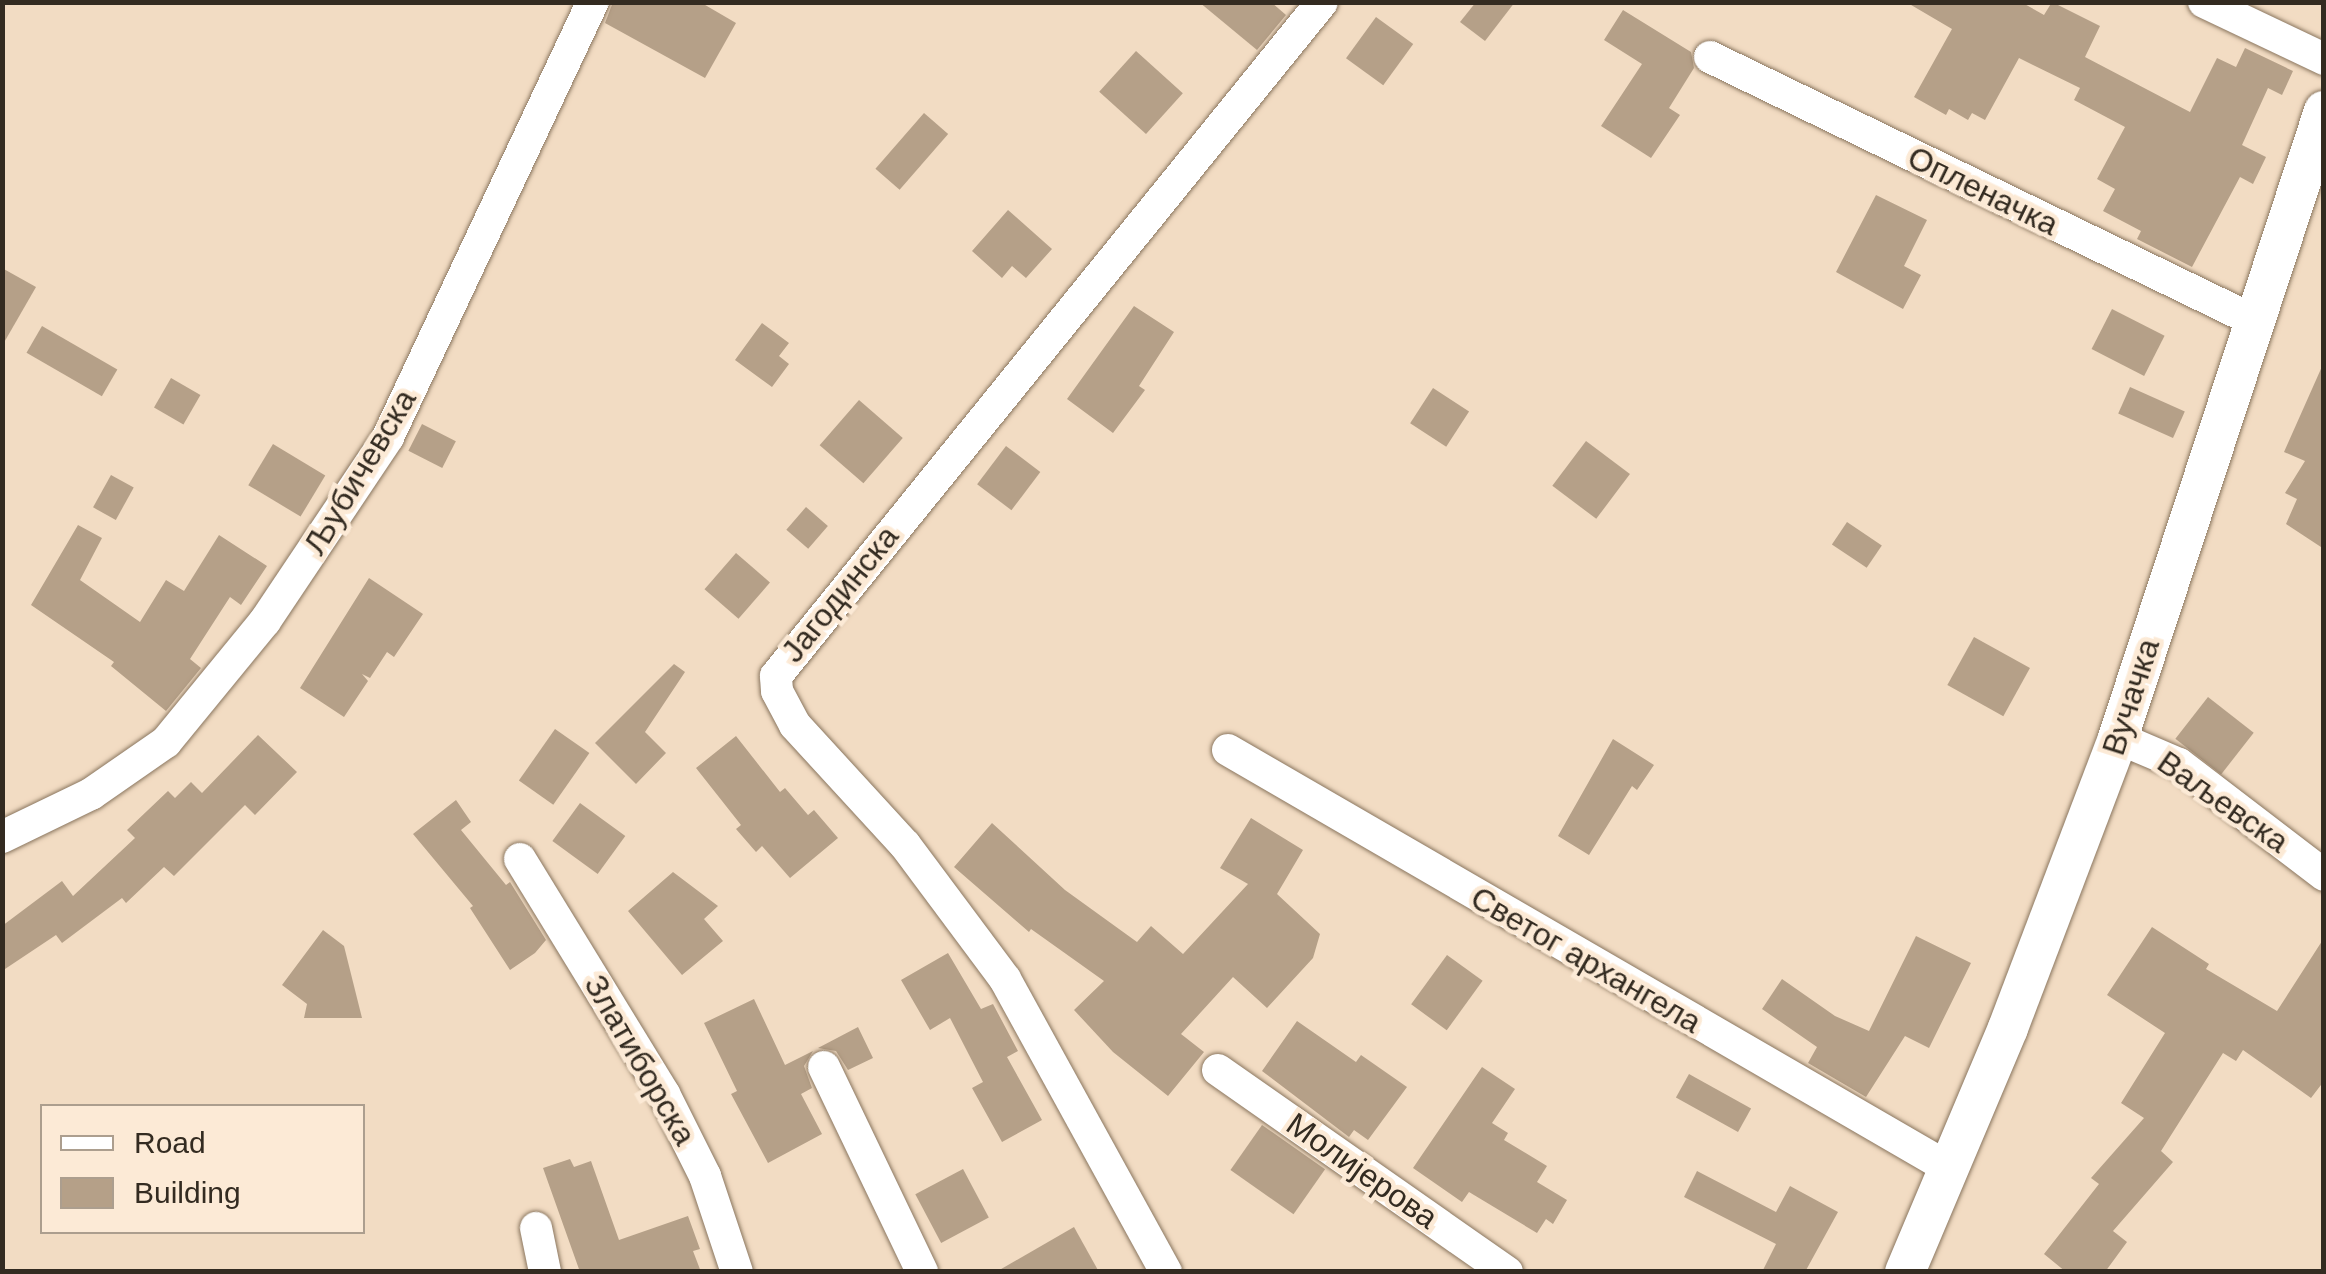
<!DOCTYPE html>
<html>
<head>
<meta charset="utf-8">
<style>
	body { margin:0 }
	#map { position:relative; width:2326px; height:1274px; overflow:hidden; background:#f2dcc3; font-family:Helvetica,sans-serif }
	div>[style] { position:absolute }
	.building>* { inset:0; background:#b5a088; transform-origin:0 0 }
	.roads { filter:drop-shadow(0 0 2px #8a765f) drop-shadow(0 0 2px #8a765f) }
	.minor>* { height:32px; margin:-16px; padding:0 16px; transform-origin:16px; border-radius:16px; background:#fff }
	.tertiary>* { height:40px; margin:-20px; padding:0 20px; transform-origin:20px; border-radius:20px; background:#fff }
	span { translate:-50% -50%; white-space:nowrap; text-align:center; line-height:1.15; -webkit-text-stroke:9px #fcead6; paint-order:stroke }
	.street-label { font-size:32px; color:#332b21 }
	.frame { position:absolute; inset:0; border:5px solid #332b21; pointer-events:none }
	.legend { position:absolute; left:40px; top:1104px; width:325px; height:130px; box-sizing:border-box; background:#fcead6; border:2px solid #ac9e8e; margin:0; padding:12px 18px; list-style:none; font-size:30px; color:#332b21 }
	.legend li { display:flex; align-items:center; gap:20px; height:50px }
	.legend b { width:50px; border:2px solid #ac9e8e }
</style>
</head>
<body>
<div id="map">
	<div class="building">
		<i style="clip-path:polygon(613px 2px,700px 2px,736px 23px,705px 78px,605px 23px)"></i>
		<i style="clip-path:polygon(1199px 2px,1271px 2px,1286px 15px,1257px 50px)"></i>
		<i style="clip-path:polygon(1476px 2px,1515px 2px,1485px 41px,1460px 22px)"></i>
		<i style="clip-path:polygon(1906px 2px,2021px 2px,2044px 15px,2052px 2px,2100px 26px,2085px 57px,2190px 112px,2217px 58px,2236px 67px,2245px 48px,2293px 71px,2282px 95px,2268px 88px,2242px 145px,2266px 157px,2253px 184px,2240px 177px,2192px 267px,2137px 239px,2141px 231px,2103px 211px,2115px 189px,2097px 179px,2125px 127px,2074px 100px,2080px 88px,2019px 58px,1985px 120px,1972px 113px,1968px 120px,1949px 109px,1946px 115px,1914px 97px,1952px 29px)"></i>
		<i style="clip-path:polygon(1623px 10px,1691px 52px,1694px 68px,1669px 108px,1680px 115px,1651px 158px,1601px 126px,1642px 64px,1604px 40px)"></i>
		<i style="left:1376px;top:17px;width:46px;height:51px;rotate:36deg"></i>
		<i style="left:1136px;top:51px;width:63px;height:55px;rotate:42deg"></i>
		<i style="left:924px;top:113px;width:32px;height:74px;rotate:41deg"></i>
		<i style="clip-path:polygon(1876px 195px,1927px 220px,1904px 266px,1921px 275px,1903px 309px,1836px 272px)"></i>
		<i style="clip-path:polygon(1008px 210px,1052px 249px,1026px 278px,1012px 266px,1002px 278px,972px 251px)"></i>
		<i style="clip-path:polygon(2px 268px,36px 287px,2px 346px)"></i>
		<i style="clip-path:polygon(1134px 306px,1174px 332px,1139px 386px,1145px 390px,1113px 433px,1067px 399px)"></i>
		<i style="left:2112px;top:309px;width:59px;height:45px;rotate:27deg"></i>
		<i style="clip-path:polygon(762px 323px,789px 343px,779px 356px,789px 364px,772px 387px,735px 360px)"></i>
		<i style="left:42px;top:326px;width:87px;height:31px;rotate:30deg"></i>
		<i style="clip-path:polygon(2324px 362px,2324px 549px,2286px 524px,2297px 499px,2285px 493px,2305px 461px,2284px 452px)"></i>
		<i style="left:171px;top:378px;width:34px;height:34px;rotate:30deg"></i>
		<i style="left:2130px;top:387px;width:60px;height:29px;rotate:24deg"></i>
		<i style="left:1433px;top:388px;width:43px;height:42px;rotate:33deg"></i>
		<i style="left:859px;top:400px;width:58px;height:60px;rotate:41deg"></i>
		<i style="left:422px;top:424px;width:38px;height:30px;rotate:27deg"></i>
		<i style="left:1586px;top:441px;width:55px;height:56px;rotate:37deg"></i>
		<i style="left:273px;top:444px;width:61px;height:48px;rotate:31deg"></i>
		<i style="left:1006px;top:446px;width:43px;height:48px;rotate:37deg"></i>
		<i style="left:111px;top:475px;width:26px;height:37px;rotate:29deg"></i>
		<i style="left:806px;top:507px;width:29px;height:30px;rotate:41deg"></i>
		<i style="left:1847px;top:522px;width:42px;height:27px;rotate:34deg"></i>
		<i style="clip-path:polygon(78px 525px,102px 538px,80px 580px,140px 622px,166px 580px,184px 591px,219px 535px,267px 566px,241px 605px,230px 597px,190px 659px,201px 668px,166px 711px,111px 666px,114px 662px,31px 605px)"></i>
		<i style="left:736px;top:553px;width:45px;height:48px;rotate:41deg"></i>
		<i style="clip-path:polygon(369px 578px,423px 614px,394px 657px,387px 652px,370px 678px,362px 674px,368px 681px,344px 717px,300px 688px)"></i>
		<i style="left:1974px;top:637px;width:64px;height:55px;rotate:29deg"></i>
		<i style="clip-path:polygon(674px 664px,685px 672px,645px 732px,666px 753px,636px 784px,595px 743px)"></i>
		<i style="left:2208px;top:697px;width:58px;height:53px;rotate:38deg"></i>
		<i style="left:555px;top:729px;width:42px;height:63px;rotate:35deg"></i>
		<i style="clip-path:polygon(258px 735px,297px 772px,255px 815px,245px 805px,174px 876px,164px 867px,126px 903px,122px 898px,62px 943px,56px 935px,2px 971px,2px 926px,62px 881px,73px 896px,135px 838px,127px 830px,168px 791px,175px 798px,191px 782px,202px 793px)"></i>
		<i style="clip-path:polygon(736px 736px,780px 792px,785px 788px,808px 815px,814px 810px,838px 838px,790px 878px,762px 846px,756px 852px,736px 829px,741px 825px,696px 768px)"></i>
		<i style="clip-path:polygon(1613px 739px,1654px 765px,1637px 790px,1632px 786px,1589px 855px,1558px 836px)"></i>
		<i style="clip-path:polygon(456px 800px,471px 822px,461px 830px,506px 885px,510px 882px,546px 940px,535px 953px,510px 970px,470px 908px,473px 906px,413px 834px)"></i>
		<i style="left:580px;top:803px;width:56px;height:47px;rotate:36deg"></i>
		<i style="clip-path:polygon(1251px 818px,1303px 850px,1277px 894px,1320px 934px,1313px 958px,1267px 1008px,1233px 977px,1181px 1034px,1204px 1052px,1168px 1096px,1113px 1052px,1074px 1010px,1104px 981px,1031px 929px,1029px 932px,954px 867px,992px 823px,1065px 890px,1137px 942px,1151px 926px,1183px 954px,1248px 884px,1220px 868px)"></i>
		<i style="clip-path:polygon(673px 872px,718px 906px,704px 919px,723px 941px,682px 975px,628px 911px)"></i>
		<i style="clip-path:polygon(2152px 927px,2209px 964px,2206px 969px,2277px 1011px,2324px 938px,2324px 1081px,2311px 1098px,2243px 1050px,2236px 1061px,2223px 1053px,2161px 1151px,2173px 1162px,2113px 1231px,2127px 1242px,2105px 1272px,2066px 1272px,2044px 1254px,2099px 1184px,2091px 1178px,2144px 1118px,2121px 1103px,2165px 1033px,2107px 995px)"></i>
		<i style="clip-path:polygon(323px 930px,344px 946px,362px 1018px,304px 1018px,307px 1004px,282px 985px)"></i>
		<i style="clip-path:polygon(1916px 936px,1971px 963px,1929px 1048px,1905px 1036px,1866px 1097px,1808px 1063px,1817px 1047px,1762px 1009px,1782px 979px,1835px 1016px,1869px 1031px)"></i>
		<i style="clip-path:polygon(948px 953px,981px 1009px,993px 1004px,1018px 1051px,1007px 1057px,1042px 1120px,1002px 1142px,972px 1088px,983px 1082px,950px 1018px,930px 1030px,901px 980px)"></i>
		<i style="left:1447px;top:955px;width:44px;height:61px;rotate:36deg"></i>
		<i style="clip-path:polygon(754px 999px,785px 1065px,813px 1051px,804px 1066px,812px 1088px,801px 1094px,822px 1134px,768px 1163px,731px 1094px,737px 1091px,704px 1023px)"></i>
		<i style="clip-path:polygon(1297px 1021px,1356px 1062px,1361px 1055px,1407px 1087px,1368px 1140px,1354px 1130px,1349px 1137px,1262px 1071px)"></i>
		<i style="clip-path:polygon(858px 1027px,873px 1058px,848px 1070px,836px 1051px,818px 1048px)"></i>
		<i style="clip-path:polygon(1482px 1067px,1515px 1089px,1492px 1123px,1508px 1133px,1504px 1140px,1547px 1166px,1537px 1182px,1567px 1200px,1553px 1224px,1546px 1219px,1537px 1233px,1469px 1192px,1462px 1202px,1413px 1168px)"></i>
		<i style="left:1689px;top:1074px;width:71px;height:27px;rotate:29deg"></i>
		<i style="left:1262px;top:1125px;width:77px;height:55px;rotate:35deg"></i>
		<i style="clip-path:polygon(570px 1159px,574px 1167px,591px 1161px,619px 1240px,688px 1216px,700px 1249px,693px 1251px,701px 1272px,580px 1272px,543px 1168px)"></i>
		<i style="left:963px;top:1169px;width:55px;height:54px;rotate:62deg"></i>
		<i style="clip-path:polygon(1697px 1171px,1776px 1212px,1790px 1186px,1838px 1212px,1805px 1272px,1762px 1272px,1776px 1244px,1684px 1197px)"></i>
		<i style="clip-path:polygon(1074px 1227px,1099px 1272px,996px 1272px)"></i>
	</div>
	<div class="roads">
		<div class="minor">
			<i style="left:2204px;top:2px;width:133px;rotate:25.4deg"></i>
			<i style="left:1710px;top:57px;width:608px;rotate:25.85deg"></i>
			<i style="left:2118px;top:738px;width:66px;rotate:23.1deg"></i>
			<i style="left:2179px;top:764px;width:183px;rotate:37.4deg"></i>
			<i style="left:1228px;top:750px;width:831px;rotate:30.11deg"></i>
			<i style="left:2px;top:837px;width:99px;rotate:-25.8deg"></i>
			<i style="left:91px;top:794px;width:91px;rotate:-34.7deg"></i>
			<i style="left:166px;top:742px;width:156px;rotate:-50.7deg"></i>
			<i style="left:265px;top:621px;width:221px;rotate:-56.2deg"></i>
			<i style="left:388px;top:437px;width:481px;rotate:-64.8deg"></i>
			<i style="left:520px;top:859px;width:276px;rotate:58.5deg"></i>
			<i style="left:664px;top:1094px;width:92px;rotate:63.4deg"></i>
			<i style="left:705px;top:1176px;width:101px;rotate:71.6deg"></i>
			<i style="left:824px;top:1067px;width:227px;rotate:64.4deg"></i>
			<i style="left:1218px;top:1070px;width:353px;rotate:35deg"></i>
			<i style="left:536px;top:1228px;width:45px;rotate:78.4deg"></i>
			<i style="left:1166px;top:1272px;width:334px;rotate:-118.8deg"></i>
			<i style="left:1005px;top:979px;width:167px;rotate:-126.7deg"></i>
			<i style="left:905px;top:845px;width:163px;rotate:-132.5deg"></i>
			<i style="left:795px;top:725px;width:38px;rotate:-118deg"></i>
			<i style="left:777px;top:691px;width:15px;rotate:-94deg"></i>
			<i style="left:776px;top:676px;width:867px;rotate:-50.99deg"></i>
		</div>
		<div class="tertiary">
			<i style="left:1905px;top:1272px;width:265px;rotate:-67.1deg"></i>
			<i style="left:2008px;top:1028px;width:310px;rotate:-69.2deg"></i>
			<i style="left:2118px;top:738px;width:660px;rotate:-71.81deg"></i>
		</div>
	</div>
	<div class="street-label">
		<span style="left:1983px;top:191px;rotate:26deg">Опленачка</span>
		<span style="left:360px;top:472px;rotate:-59deg">Љубичевска</span>
		<span style="left:840px;top:594px;rotate:-51deg">Јагодинска</span>
		<span style="left:2131px;top:697px;rotate:-72deg">Вучачка</span>
		<span style="left:2223px;top:802px;rotate:35deg">Ваљевска</span>
		<span style="left:1586px;top:960px;rotate:30deg">Светог архангела</span>
		<span style="left:640px;top:1060px;rotate:60deg">Златиборска</span>
		<span style="left:1362px;top:1171px;rotate:35deg">Молијерова</span>
	</div>
	<div class="frame"></div>
	<ul class="legend">
	<li><b style="height:12px;background:#fff"></b>Road</li>
	<li><b style="height:28px;background:#b5a088"></b>Building</li>
	</ul>
</div>
</body>
</html>
